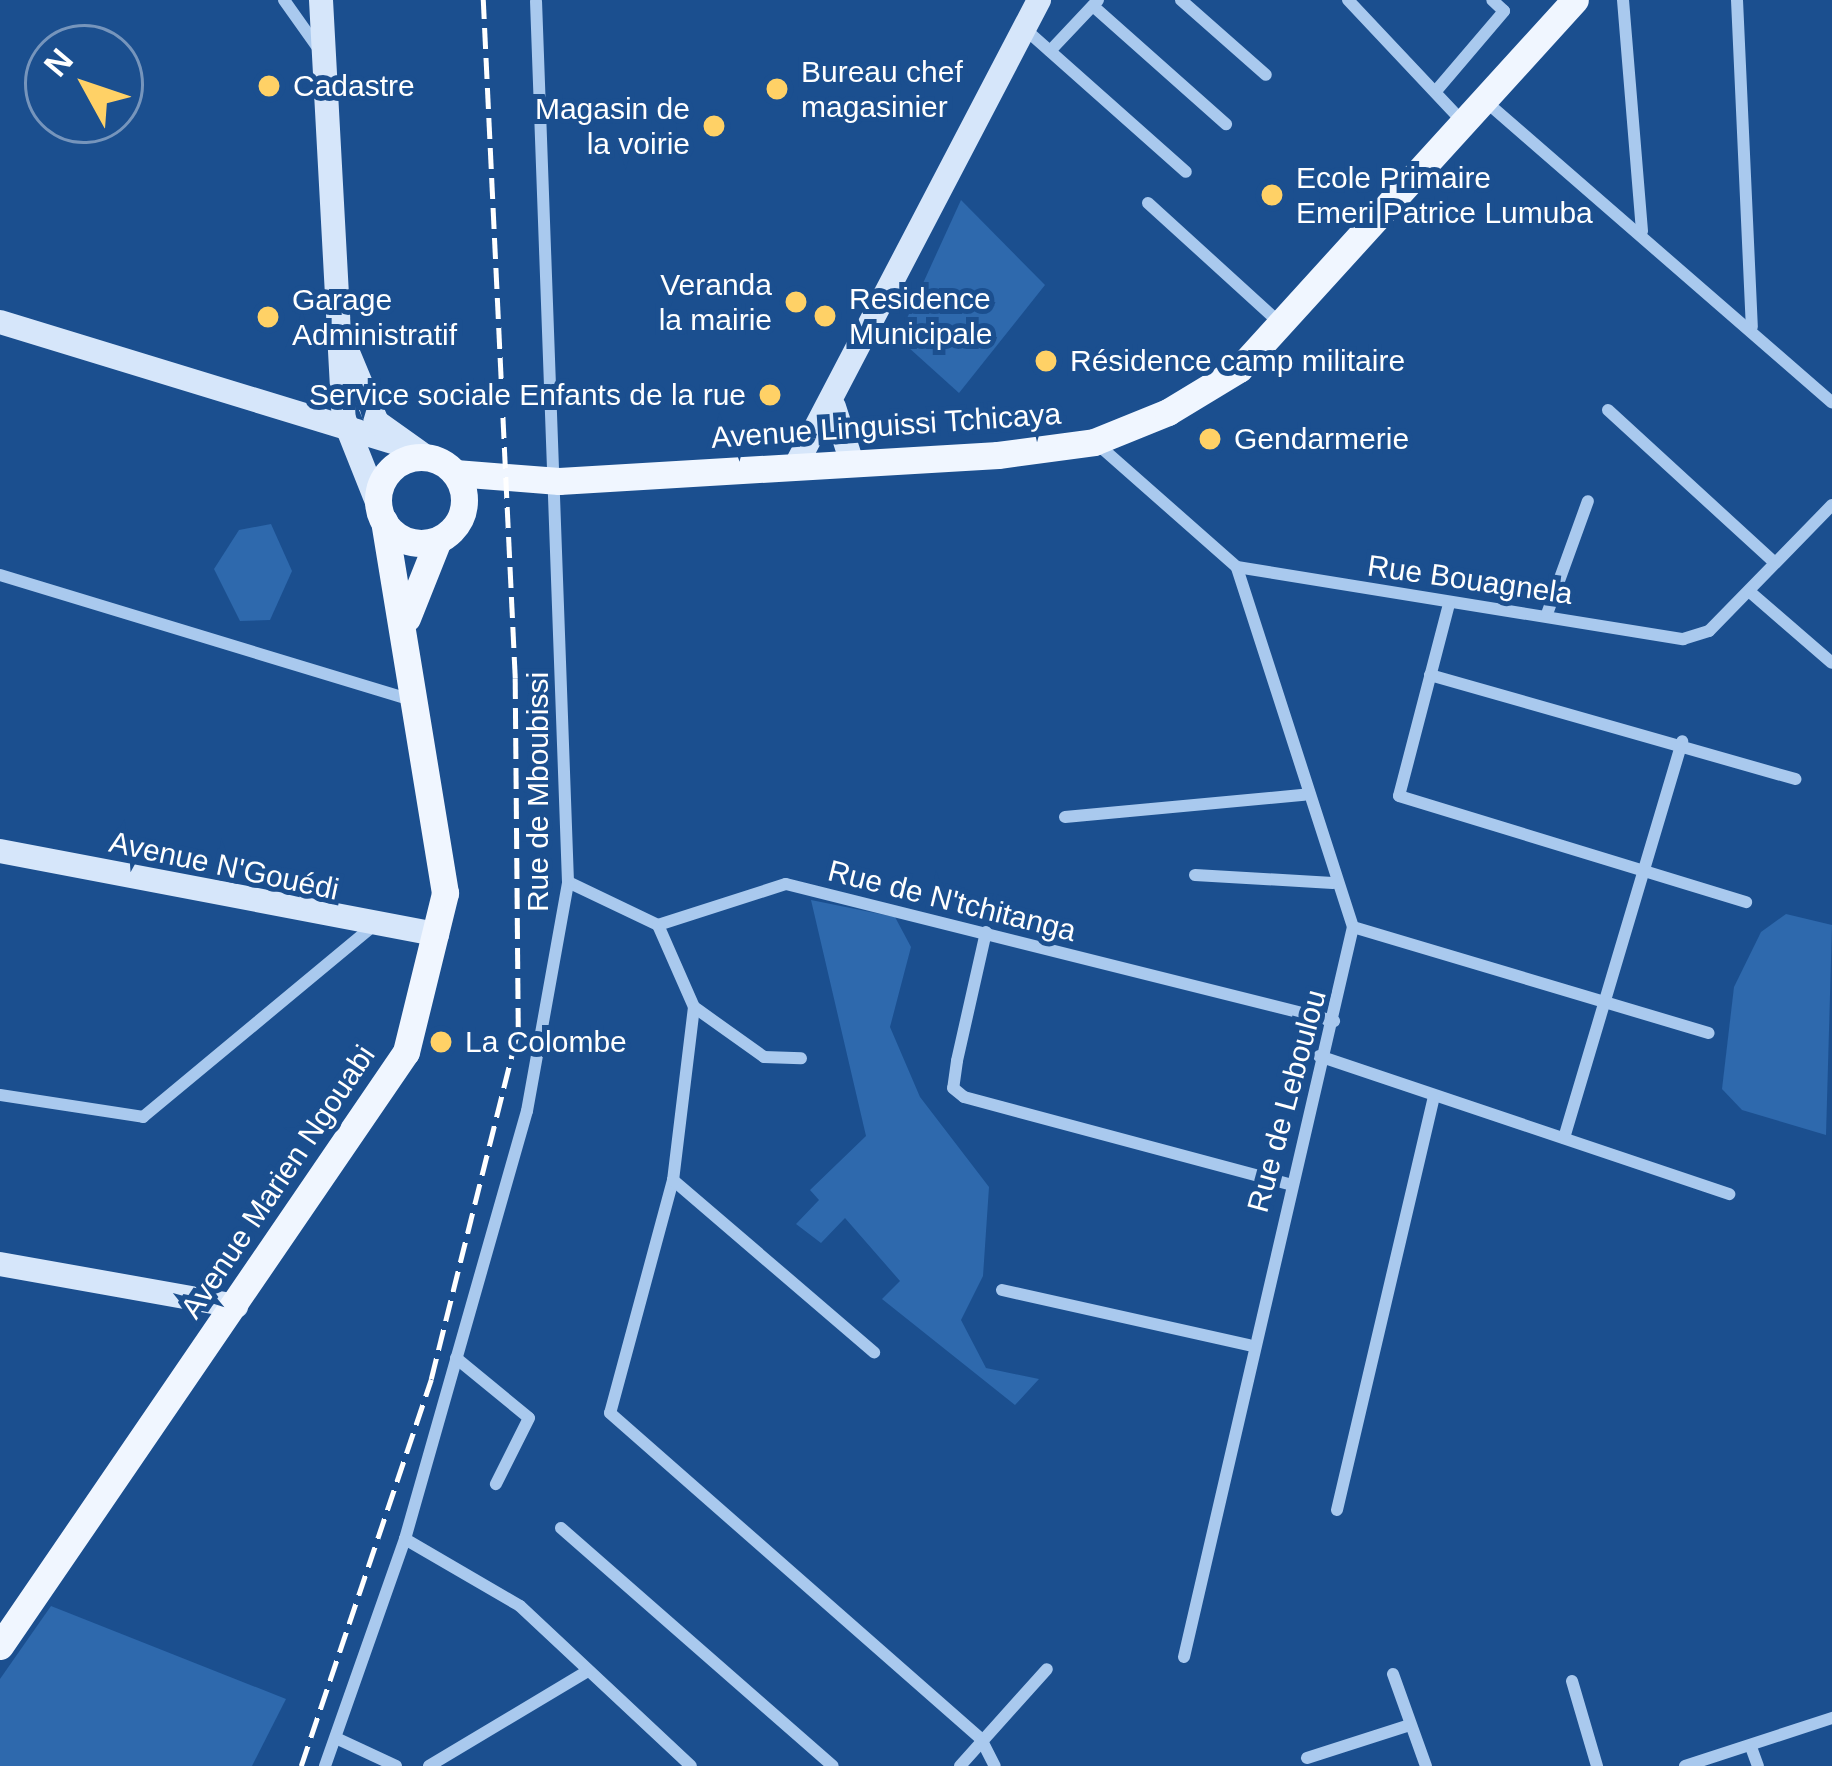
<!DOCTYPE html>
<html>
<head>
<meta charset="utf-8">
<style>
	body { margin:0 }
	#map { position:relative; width:1832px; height:1766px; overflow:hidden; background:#1b4f8f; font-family:Arial,sans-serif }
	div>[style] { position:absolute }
	.green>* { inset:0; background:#2e69ad }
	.street>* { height:12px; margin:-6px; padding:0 6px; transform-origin:6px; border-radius:6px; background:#a9c9ee }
	.secondary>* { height:24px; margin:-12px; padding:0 12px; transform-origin:12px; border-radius:12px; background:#d6e6fa }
	.primary>* { height:27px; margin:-13.5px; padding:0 13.5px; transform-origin:13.5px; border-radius:13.5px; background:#f0f6ff }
	.primary>.ring { margin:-13.5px; padding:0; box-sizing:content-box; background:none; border:27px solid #f0f6ff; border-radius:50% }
	.rail>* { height:4.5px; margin-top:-2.25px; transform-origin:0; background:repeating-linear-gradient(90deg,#fff 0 21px,transparent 0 30px) }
	.dots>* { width:33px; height:33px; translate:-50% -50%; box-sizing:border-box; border:6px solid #1b4f8f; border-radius:50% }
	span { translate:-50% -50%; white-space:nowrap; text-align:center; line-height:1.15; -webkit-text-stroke:10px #1b4f8f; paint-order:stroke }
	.poi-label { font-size:30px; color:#fff }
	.left { translate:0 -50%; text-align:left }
	.right { translate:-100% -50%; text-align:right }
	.street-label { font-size:30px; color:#fff }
	.north { position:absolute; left:24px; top:24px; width:120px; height:120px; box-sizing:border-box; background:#1b4f8f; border:3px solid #7695bc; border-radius:50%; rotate:310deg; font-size:33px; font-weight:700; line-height:48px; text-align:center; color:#fff }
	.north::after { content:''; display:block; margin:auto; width:42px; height:54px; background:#ffd166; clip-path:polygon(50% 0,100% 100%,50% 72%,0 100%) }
</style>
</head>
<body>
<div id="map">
	<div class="green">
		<i style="clip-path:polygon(961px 200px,1045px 285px,959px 393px,898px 338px)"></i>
		<i style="clip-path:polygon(271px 524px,292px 571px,270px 620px,240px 621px,214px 569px,239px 530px)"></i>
		<i style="clip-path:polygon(811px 900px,895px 917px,911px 947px,890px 1027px,920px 1097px,989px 1187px,983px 1276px,961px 1320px,986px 1368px,1039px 1379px,1015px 1405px,882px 1299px,900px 1281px,845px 1218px,821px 1243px,796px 1224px,819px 1200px,810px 1190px,866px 1136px)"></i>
		<i style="clip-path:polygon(1786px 914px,1832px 925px,1826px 1135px,1742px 1110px,1722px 1089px,1734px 987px,1761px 932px)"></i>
		<i style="clip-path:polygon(51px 1606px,286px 1699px,252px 1766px,0 1766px,0 1679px)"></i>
	</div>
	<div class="street">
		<i style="left:284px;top:0;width:59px;rotate:54.7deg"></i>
		<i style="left:1181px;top:0;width:113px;rotate:41.4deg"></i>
		<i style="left:1348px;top:0;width:166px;rotate:46.7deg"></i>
		<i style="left:1623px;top:0;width:232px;rotate:85.3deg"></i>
		<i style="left:1737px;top:0;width:327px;rotate:87.4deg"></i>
		<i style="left:1093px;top:6px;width:178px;rotate:41.6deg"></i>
		<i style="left:1025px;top:29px;width:215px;rotate:41.6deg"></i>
		<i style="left:1050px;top:51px;width:70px;rotate:-46.7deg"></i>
		<i style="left:1436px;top:91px;width:105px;rotate:-49.6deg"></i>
		<i style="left:1504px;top:11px;width:16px;rotate:-137deg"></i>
		<i style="left:1484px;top:100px;width:461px;rotate:41deg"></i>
		<i style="left:1148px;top:203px;width:178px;rotate:42.3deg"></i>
		<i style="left:1608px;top:410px;width:226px;rotate:42.5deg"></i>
		<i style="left:1095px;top:442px;width:189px;rotate:41.4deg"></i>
		<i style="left:1237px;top:567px;width:452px;rotate:9.2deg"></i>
		<i style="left:1683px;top:639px;width:27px;rotate:-17deg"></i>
		<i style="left:1709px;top:631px;width:176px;rotate:-45.7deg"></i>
		<i style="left:0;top:575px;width:431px;rotate:16.9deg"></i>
		<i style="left:1750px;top:592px;width:108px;rotate:40.9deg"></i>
		<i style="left:1449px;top:604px;width:198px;rotate:104.6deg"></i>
		<i style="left:1399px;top:796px;width:363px;rotate:17deg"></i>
		<i style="left:1547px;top:614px;width:120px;rotate:-70.1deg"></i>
		<i style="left:1430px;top:675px;width:380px;rotate:15.9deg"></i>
		<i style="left:1065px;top:817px;width:240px;rotate:-5.3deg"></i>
		<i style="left:1195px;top:875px;width:138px;rotate:3.3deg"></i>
		<i style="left:568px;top:882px;width:100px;rotate:25.5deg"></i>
		<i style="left:658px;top:925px;width:134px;rotate:-17.8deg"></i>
		<i style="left:786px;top:884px;width:565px;rotate:14.04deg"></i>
		<i style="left:658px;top:925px;width:90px;rotate:66.3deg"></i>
		<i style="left:694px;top:1007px;width:174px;rotate:96.9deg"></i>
		<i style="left:673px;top:1180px;width:241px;rotate:105.1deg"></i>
		<i style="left:610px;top:1413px;width:494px;rotate:41.3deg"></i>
		<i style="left:981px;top:1739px;width:30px;rotate:63deg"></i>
		<i style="left:1353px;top:927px;width:371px;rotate:16.6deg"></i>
		<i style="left:986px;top:932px;width:132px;rotate:102.7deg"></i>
		<i style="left:957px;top:1061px;width:27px;rotate:98deg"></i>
		<i style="left:953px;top:1088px;width:14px;rotate:39deg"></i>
		<i style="left:964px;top:1097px;width:336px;rotate:15deg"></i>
		<i style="left:694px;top:1007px;width:86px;rotate:35.5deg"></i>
		<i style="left:764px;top:1057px;width:37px;rotate:2deg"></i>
		<i style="left:1319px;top:1056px;width:433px;rotate:18.6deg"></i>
		<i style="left:0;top:1095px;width:145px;rotate:8.7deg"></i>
		<i style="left:143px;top:1117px;width:298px;rotate:-39.7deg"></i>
		<i style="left:1564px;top:1138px;width:414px;rotate:-73.4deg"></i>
		<i style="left:673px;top:1180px;width:265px;rotate:40.6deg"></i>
		<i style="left:1002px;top:1290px;width:253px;rotate:12.6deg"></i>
		<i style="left:456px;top:1358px;width:94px;rotate:39.4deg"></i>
		<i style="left:529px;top:1418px;width:74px;rotate:116.6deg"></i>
		<i style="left:1337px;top:1510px;width:423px;rotate:-76.8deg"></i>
		<i style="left:561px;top:1528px;width:361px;rotate:41.2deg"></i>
		<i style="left:405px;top:1539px;width:133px;rotate:30.2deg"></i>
		<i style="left:520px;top:1606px;width:234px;rotate:43.1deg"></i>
		<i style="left:1184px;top:1657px;width:749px;rotate:-76.97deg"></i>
		<i style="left:1353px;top:927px;width:378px;rotate:-107.9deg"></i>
		<i style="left:1393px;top:1674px;width:98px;rotate:70.3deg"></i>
		<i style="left:1572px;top:1681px;width:89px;rotate:73.6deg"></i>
		<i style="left:338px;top:1739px;width:64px;rotate:25deg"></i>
		<i style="left:1751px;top:1747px;width:20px;rotate:70deg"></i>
		<i style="left:1307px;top:1758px;width:108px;rotate:-17.8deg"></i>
		<i style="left:325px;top:1766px;width:241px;rotate:-70.6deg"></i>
		<i style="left:405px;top:1539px;width:445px;rotate:-74.1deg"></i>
		<i style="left:527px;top:1111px;width:233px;rotate:-79.8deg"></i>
		<i style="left:568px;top:882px;width:881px;rotate:-92.08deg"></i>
		<i style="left:429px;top:1766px;width:185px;rotate:-30.9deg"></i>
		<i style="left:960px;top:1766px;width:130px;rotate:-48.1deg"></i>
		<i style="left:1685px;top:1766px;width:155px;rotate:-18.1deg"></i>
	</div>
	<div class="secondary">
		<i style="left:321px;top:0;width:420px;rotate:86.9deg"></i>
		<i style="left:344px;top:419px;width:95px;rotate:68.3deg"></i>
		<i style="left:0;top:322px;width:415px;rotate:17deg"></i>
		<i style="left:347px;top:350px;width:78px;rotate:67.4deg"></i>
		<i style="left:377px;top:422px;width:60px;rotate:35.5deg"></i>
		<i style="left:834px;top:407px;width:59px;rotate:72.2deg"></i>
		<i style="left:795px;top:467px;width:527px;rotate:-62.41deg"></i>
		<i style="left:0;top:851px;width:445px;rotate:10.8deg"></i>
		<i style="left:0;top:1264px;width:240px;rotate:10.1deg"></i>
	</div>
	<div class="primary">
		<i class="ring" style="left:378px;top:457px;width:59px;height:59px"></i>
		<i style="left:455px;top:473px;width:104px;rotate:4.4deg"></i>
		<i style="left:559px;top:481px;width:440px;rotate:-3.4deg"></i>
		<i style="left:998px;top:455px;width:97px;rotate:-7.7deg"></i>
		<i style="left:1094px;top:442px;width:80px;rotate:-22.1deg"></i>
		<i style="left:1168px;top:412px;width:83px;rotate:-31.2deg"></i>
		<i style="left:1239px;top:369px;width:499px;rotate:-47.7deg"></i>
		<i style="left:407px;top:618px;width:84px;rotate:-68.3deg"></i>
		<i style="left:0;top:1646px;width:719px;rotate:-55.65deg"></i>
		<i style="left:406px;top:1052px;width:164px;rotate:-76.2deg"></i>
		<i style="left:445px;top:893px;width:377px;rotate:-99.3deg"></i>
	</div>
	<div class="rail">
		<i style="left:301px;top:1766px;width:408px;rotate:-71.4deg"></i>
		<i style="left:431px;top:1379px;width:361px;rotate:-76deg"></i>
		<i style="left:518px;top:1029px;width:351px;rotate:-90.5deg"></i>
		<i style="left:515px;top:678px;width:679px;rotate:-92.7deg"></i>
	</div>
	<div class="dots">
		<i style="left:269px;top:86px;background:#ffd166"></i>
		<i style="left:777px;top:89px;background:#ffd166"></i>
		<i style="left:714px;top:126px;background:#ffd166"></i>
		<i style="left:1272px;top:195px;background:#ffd166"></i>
		<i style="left:796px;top:302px;background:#ffd166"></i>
		<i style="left:825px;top:316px;background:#ffd166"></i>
		<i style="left:268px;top:317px;background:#ffd166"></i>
		<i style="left:1046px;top:361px;background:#ffd166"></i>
		<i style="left:770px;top:395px;background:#ffd166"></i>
		<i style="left:1210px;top:439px;background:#ffd166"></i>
		<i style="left:441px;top:1042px;background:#ffd166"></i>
	</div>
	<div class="poi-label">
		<span class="left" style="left:801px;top:89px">Bureau chef<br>magasinier</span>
		<span class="left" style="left:293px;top:86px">Cadastre</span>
		<span class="right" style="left:690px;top:126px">Magasin de<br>la voirie</span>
		<span class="left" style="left:1296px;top:195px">Ecole Primaire<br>Emeri Patrice Lumuba</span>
		<span class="right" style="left:772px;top:302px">Veranda<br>la mairie</span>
		<span class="left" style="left:849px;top:316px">Residence<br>Municipale</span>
		<span class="left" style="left:292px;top:317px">Garage<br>Administratif</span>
		<span class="left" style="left:1070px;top:361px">Résidence camp militaire</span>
		<span class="right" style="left:746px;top:395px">Service sociale Enfants de la rue</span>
		<span class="left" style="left:1234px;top:439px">Gendarmerie</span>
		<span class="left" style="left:465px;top:1042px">La Colombe</span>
	</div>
	<div class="street-label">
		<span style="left:886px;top:426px;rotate:-4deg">Avenue Linguissi Tchicaya</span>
		<span style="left:1470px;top:580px;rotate:8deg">Rue Bouagnela</span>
		<span style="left:538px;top:792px;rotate:-90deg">Rue de Mboubissi</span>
		<span style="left:224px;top:866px;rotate:12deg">Avenue N'Gouédi</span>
		<span style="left:952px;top:901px;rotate:14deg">Rue de N'tchitanga</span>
		<span style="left:1287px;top:1101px;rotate:-75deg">Rue de Leboulou</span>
		<span style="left:278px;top:1182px;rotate:-56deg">Avenue Marien Ngouabi</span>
	</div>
	<div class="north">N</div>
</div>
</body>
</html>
